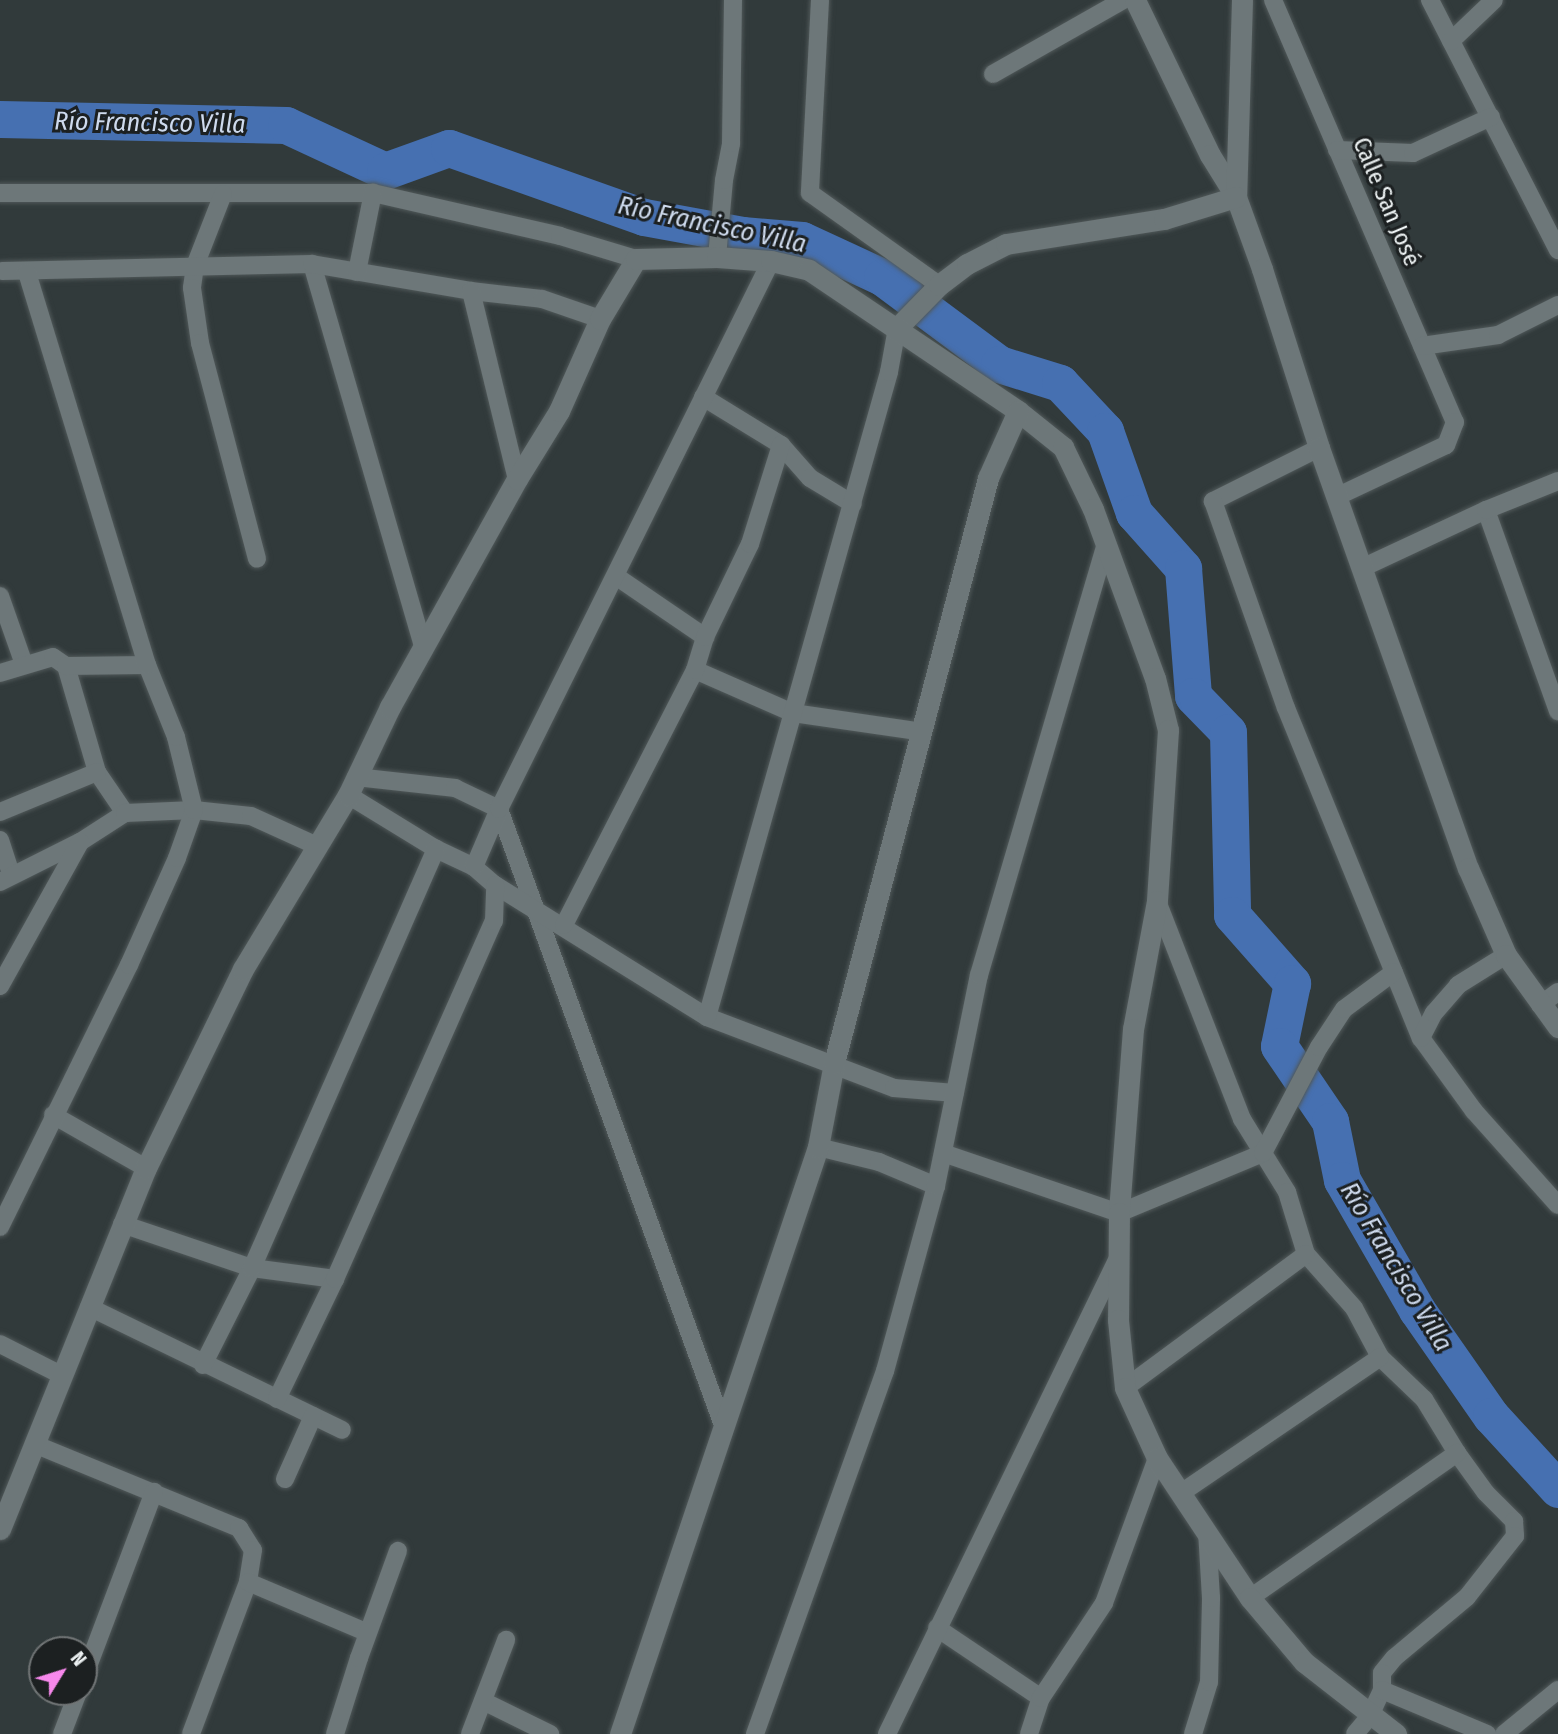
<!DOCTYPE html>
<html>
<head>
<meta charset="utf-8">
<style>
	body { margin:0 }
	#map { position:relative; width:1558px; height:1734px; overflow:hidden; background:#313a3b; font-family:"Fira Sans Condensed",sans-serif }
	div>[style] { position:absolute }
	.river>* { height:37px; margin:-18.5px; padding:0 18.5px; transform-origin:18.5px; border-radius:18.5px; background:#4670b1 }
	.roads { filter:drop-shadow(0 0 2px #505859) drop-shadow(0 0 2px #505859) }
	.street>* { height:18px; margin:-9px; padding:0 9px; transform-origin:9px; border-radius:9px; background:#6d7779 }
	.secondary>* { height:21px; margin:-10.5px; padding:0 10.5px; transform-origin:10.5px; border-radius:10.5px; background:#6d7779 }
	span { translate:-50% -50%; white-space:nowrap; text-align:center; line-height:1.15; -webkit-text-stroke:6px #1c2021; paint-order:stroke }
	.street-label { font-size:24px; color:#eef3f4 }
	.water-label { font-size:26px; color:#cedaed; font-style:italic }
	.north { position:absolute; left:28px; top:1636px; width:70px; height:70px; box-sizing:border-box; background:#1c2021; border:2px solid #707475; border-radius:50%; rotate:52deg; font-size:19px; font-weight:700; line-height:28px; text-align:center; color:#eef3f4 }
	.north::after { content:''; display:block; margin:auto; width:24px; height:32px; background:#f788ec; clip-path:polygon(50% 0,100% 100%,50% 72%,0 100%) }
</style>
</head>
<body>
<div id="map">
	<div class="river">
		<i style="left:0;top:119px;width:286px;rotate:1.2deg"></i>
		<i style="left:286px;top:125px;width:109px;rotate:24.9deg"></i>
		<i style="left:385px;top:171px;width:68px;rotate:-19.8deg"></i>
		<i style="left:449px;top:148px;width:207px;rotate:19.5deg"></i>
		<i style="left:644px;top:217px;width:100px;rotate:10.4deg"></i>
		<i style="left:742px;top:235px;width:60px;rotate:4.8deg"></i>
		<i style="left:802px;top:240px;width:88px;rotate:24.8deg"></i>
		<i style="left:882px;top:277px;width:146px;rotate:36.6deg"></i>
		<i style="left:999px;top:364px;width:64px;rotate:17.3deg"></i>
		<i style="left:1060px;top:383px;width:66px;rotate:46.8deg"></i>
		<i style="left:1105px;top:431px;width:87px;rotate:70.5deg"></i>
		<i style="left:1134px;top:513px;width:74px;rotate:48.3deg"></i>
		<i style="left:1183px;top:568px;width:128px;rotate:85.5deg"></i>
		<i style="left:1193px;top:696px;width:50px;rotate:45.8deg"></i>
		<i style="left:1228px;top:732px;width:183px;rotate:88.7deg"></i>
		<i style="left:1232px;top:915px;width:91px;rotate:48.6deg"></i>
		<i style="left:1292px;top:983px;width:64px;rotate:101.7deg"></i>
		<i style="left:1279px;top:1046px;width:91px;rotate:55.8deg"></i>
		<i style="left:1330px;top:1121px;width:60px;rotate:78.5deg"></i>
		<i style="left:1342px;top:1180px;width:150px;rotate:60deg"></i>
		<i style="left:1417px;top:1310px;width:129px;rotate:55.1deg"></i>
		<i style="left:1491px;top:1416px;width:99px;rotate:47.5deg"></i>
	</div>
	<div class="roads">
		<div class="street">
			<i style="left:820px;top:0;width:193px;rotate:93deg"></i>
			<i style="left:810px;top:193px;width:158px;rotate:35.5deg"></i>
			<i style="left:1273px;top:0;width:460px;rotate:66.7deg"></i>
			<i style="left:1455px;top:422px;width:25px;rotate:111deg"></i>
			<i style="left:1446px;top:445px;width:119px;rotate:154.7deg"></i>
			<i style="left:1430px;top:0;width:281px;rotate:62.9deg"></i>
			<i style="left:1451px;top:41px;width:59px;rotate:-43.6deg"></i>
			<i style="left:993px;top:74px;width:150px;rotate:-29.6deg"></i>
			<i style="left:1337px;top:150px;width:76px;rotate:2.3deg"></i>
			<i style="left:1413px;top:153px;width:86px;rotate:-24.8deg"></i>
			<i style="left:0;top:193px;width:373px"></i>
			<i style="left:373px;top:193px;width:192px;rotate:12.9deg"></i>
			<i style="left:560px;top:236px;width:79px;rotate:16.8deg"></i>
			<i style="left:223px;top:194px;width:77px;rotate:111.3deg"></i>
			<i style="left:195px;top:266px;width:22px;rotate:98deg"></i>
			<i style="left:192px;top:288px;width:56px;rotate:81.7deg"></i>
			<i style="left:200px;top:343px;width:223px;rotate:75.2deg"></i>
			<i style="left:717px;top:257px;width:77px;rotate:-84.8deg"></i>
			<i style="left:724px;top:180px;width:38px;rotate:-79deg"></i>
			<i style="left:731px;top:143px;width:143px;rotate:-89.2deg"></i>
			<i style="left:312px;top:264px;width:399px;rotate:73.8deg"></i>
			<i style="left:2px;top:271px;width:310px;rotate:-1.3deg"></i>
			<i style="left:312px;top:264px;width:161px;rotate:9.6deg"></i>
			<i style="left:471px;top:291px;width:71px;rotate:6.4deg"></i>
			<i style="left:542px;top:299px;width:61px;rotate:19deg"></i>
			<i style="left:357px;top:272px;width:81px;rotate:-78.6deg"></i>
			<i style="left:471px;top:291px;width:194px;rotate:76.3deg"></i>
			<i style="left:1422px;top:346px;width:77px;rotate:-8.2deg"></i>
			<i style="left:1498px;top:335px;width:67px;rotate:-26.6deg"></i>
			<i style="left:703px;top:397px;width:92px;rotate:31.6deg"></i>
			<i style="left:781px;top:445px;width:44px;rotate:48.7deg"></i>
			<i style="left:810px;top:478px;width:50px;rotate:31.2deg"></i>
			<i style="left:1319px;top:448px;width:119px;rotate:153.4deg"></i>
			<i style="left:1213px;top:501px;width:219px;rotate:70.6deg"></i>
			<i style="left:1286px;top:708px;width:357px;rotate:67.8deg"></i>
			<i style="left:1421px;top:1038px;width:90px;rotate:54deg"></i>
			<i style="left:1474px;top:1111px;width:126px;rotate:48.2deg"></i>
			<i style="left:1486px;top:510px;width:214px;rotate:70.3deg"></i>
			<i style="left:1364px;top:567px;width:135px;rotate:-25deg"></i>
			<i style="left:1486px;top:510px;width:78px;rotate:-21.9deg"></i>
			<i style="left:617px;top:577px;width:107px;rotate:34.3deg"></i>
			<i style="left:0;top:596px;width:72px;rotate:70.6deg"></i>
			<i style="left:66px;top:666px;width:110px;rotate:73.7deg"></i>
			<i style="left:97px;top:772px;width:50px;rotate:55.7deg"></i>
			<i style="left:695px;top:670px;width:107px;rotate:23.7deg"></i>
			<i style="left:793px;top:713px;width:131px;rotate:8.3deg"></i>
			<i style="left:0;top:673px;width:55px;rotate:-16.8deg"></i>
			<i style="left:53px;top:657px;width:16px;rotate:35deg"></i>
			<i style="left:66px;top:666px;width:81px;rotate:-0.7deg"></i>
			<i style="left:356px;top:777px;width:100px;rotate:6.3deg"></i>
			<i style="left:455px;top:788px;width:49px;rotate:25.5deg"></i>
			<i style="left:499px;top:809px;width:659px;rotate:70.02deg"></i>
			<i style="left:348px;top:795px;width:103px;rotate:31.5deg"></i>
			<i style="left:436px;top:849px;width:42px;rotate:25.3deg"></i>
			<i style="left:474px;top:867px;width:28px;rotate:41deg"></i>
			<i style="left:495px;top:885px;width:250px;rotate:31.9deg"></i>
			<i style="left:707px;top:1017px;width:200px;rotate:20.8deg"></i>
			<i style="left:894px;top:1088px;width:61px;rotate:4.7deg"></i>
			<i style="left:0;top:812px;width:105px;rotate:-22.4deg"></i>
			<i style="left:0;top:840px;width:36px;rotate:72deg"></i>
			<i style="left:474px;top:867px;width:63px;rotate:-66.7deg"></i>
			<i style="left:499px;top:809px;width:612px;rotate:-63.6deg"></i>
			<i style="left:0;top:882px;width:89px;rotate:-26.6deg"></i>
			<i style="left:80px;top:842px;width:54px;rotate:-32.8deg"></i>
			<i style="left:125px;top:813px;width:69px;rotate:-2.5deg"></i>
			<i style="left:194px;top:810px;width:57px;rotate:6deg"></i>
			<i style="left:251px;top:816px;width:72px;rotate:24.4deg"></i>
			<i style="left:1157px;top:901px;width:234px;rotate:68.7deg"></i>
			<i style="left:1242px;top:1119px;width:86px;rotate:58.3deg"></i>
			<i style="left:1287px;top:1192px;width:65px;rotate:73deg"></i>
			<i style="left:1306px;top:1254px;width:72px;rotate:48.4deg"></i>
			<i style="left:1354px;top:1308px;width:55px;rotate:62deg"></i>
			<i style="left:1380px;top:1357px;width:61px;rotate:43.7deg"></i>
			<i style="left:1424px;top:1399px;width:63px;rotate:58.6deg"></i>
			<i style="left:1457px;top:1453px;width:49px;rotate:54.1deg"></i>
			<i style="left:1486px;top:1493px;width:40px;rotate:45deg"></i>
			<i style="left:1514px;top:1521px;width:15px;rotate:86deg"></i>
			<i style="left:1515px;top:1536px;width:78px;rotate:128.2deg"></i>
			<i style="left:1467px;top:1597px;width:95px;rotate:140.1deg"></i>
			<i style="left:1394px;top:1658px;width:19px;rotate:129deg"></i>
			<i style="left:1382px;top:1673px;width:17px;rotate:90deg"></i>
			<i style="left:1382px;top:1690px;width:29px;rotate:115deg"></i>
			<i style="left:1370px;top:1716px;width:23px;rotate:130deg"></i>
			<i style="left:564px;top:925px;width:287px;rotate:-62.8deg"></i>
			<i style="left:695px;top:670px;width:34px;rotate:-73deg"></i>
			<i style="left:705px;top:637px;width:103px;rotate:-64.2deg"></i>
			<i style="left:750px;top:544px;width:104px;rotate:-72.6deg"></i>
			<i style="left:0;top:986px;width:165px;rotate:-60.9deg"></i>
			<i style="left:1540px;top:1005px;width:22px;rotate:-36deg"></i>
			<i style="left:707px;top:1017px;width:670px;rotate:-74.24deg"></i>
			<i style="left:889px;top:372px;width:45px;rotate:-79.7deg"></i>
			<i style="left:1421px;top:1038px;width:28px;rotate:-63deg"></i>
			<i style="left:1434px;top:1013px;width:37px;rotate:-49deg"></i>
			<i style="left:1458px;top:985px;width:57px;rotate:-32deg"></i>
			<i style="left:53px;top:1115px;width:107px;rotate:29.7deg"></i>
			<i style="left:818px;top:1147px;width:63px;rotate:13.8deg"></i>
			<i style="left:879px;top:1162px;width:62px;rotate:22.8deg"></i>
			<i style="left:943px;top:1153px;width:186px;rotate:18.8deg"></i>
			<i style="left:1119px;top:1213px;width:156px;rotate:-22.6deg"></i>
			<i style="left:1263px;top:1153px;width:120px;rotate:-62.2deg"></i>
			<i style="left:1319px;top:1047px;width:45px;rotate:-56.7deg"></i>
			<i style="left:1344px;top:1009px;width:62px;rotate:-36.5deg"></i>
			<i style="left:122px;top:1224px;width:137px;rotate:18.7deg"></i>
			<i style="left:252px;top:1268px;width:84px;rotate:7.5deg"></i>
			<i style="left:0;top:1227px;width:292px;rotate:-63.8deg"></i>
			<i style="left:129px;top:965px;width:117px;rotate:-65.8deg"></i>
			<i style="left:177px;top:858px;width:51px;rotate:-70.5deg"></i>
			<i style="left:194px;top:810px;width:75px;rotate:-103.9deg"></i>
			<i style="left:176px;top:737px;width:78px;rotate:-111.9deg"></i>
			<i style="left:147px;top:665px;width:411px;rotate:-107deg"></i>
			<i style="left:89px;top:1307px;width:281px;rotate:25.9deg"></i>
			<i style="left:0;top:1344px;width:68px;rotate:26.9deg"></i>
			<i style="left:203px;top:1365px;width:109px;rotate:-63.2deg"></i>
			<i style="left:252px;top:1268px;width:458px;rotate:-66.3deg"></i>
			<i style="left:1125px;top:1388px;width:225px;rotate:-36.5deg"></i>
			<i style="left:277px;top:1399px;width:133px;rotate:-64.2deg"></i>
			<i style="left:335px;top:1279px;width:392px;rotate:-66.1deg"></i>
			<i style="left:494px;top:921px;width:36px;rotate:-88deg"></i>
			<i style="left:34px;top:1444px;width:222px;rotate:22.3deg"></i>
			<i style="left:239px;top:1528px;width:26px;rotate:58deg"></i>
			<i style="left:253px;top:1550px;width:32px;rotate:99deg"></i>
			<i style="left:248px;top:1582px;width:162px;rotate:110.6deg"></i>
			<i style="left:285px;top:1479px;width:69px;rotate:-66deg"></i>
			<i style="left:1181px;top:1493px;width:241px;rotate:-34.3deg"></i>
			<i style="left:248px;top:1582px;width:130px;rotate:23deg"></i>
			<i style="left:1250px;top:1598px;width:253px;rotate:-35deg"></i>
			<i style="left:937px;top:1628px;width:125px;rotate:33.9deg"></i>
			<i style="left:84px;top:1677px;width:198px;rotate:-69.3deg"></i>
			<i style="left:1382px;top:1690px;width:114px;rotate:22.7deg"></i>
			<i style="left:483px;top:1701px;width:75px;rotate:26.2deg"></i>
			<i style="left:62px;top:1734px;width:45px;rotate:-69.1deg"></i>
			<i style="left:335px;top:1734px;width:80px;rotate:-72.5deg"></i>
			<i style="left:359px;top:1658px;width:114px;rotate:-70deg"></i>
			<i style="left:470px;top:1734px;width:101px;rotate:-69deg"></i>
			<i style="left:755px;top:1734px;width:386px;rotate:-70.3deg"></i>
			<i style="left:885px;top:1371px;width:192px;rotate:-74.6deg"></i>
			<i style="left:936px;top:1186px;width:215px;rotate:-78.5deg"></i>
			<i style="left:979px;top:975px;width:447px;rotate:-73.6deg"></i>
			<i style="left:887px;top:1734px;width:527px;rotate:-64.12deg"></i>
			<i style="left:1029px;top:1734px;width:38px;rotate:-72deg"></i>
			<i style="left:1041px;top:1698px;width:114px;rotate:-56.4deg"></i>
			<i style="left:1104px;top:1603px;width:154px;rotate:-69.9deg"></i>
			<i style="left:1193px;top:1734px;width:54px;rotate:-72.9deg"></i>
			<i style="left:1209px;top:1682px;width:84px;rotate:-88.6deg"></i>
			<i style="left:1211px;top:1598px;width:67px;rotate:-93.4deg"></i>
			<i style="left:1504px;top:1734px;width:70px;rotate:-39.2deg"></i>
		</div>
		<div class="secondary">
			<i style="left:1135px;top:0;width:172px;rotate:64.2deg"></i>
			<i style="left:1210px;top:155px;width:49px;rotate:58.2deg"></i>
			<i style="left:1242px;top:0;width:197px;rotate:91.7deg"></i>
			<i style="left:1236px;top:197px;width:77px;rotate:70.1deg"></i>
			<i style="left:1262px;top:269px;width:188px;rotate:72.3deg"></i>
			<i style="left:1319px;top:448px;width:446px;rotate:70.5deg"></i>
			<i style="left:1468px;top:868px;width:95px;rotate:66.4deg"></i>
			<i style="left:1506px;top:955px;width:89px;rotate:54.2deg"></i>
			<i style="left:897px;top:328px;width:60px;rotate:-45.7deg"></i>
			<i style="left:939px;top:285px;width:35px;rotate:-37deg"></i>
			<i style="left:967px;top:264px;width:44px;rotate:-27.1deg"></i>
			<i style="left:1006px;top:244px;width:160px;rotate:-9deg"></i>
			<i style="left:1164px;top:219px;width:75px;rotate:-17deg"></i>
			<i style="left:0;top:1529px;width:389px;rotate:-68deg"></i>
			<i style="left:146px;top:1168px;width:221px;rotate:-64deg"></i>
			<i style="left:243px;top:969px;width:203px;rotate:-58.9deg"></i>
			<i style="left:348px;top:795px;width:98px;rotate:-64.5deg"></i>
			<i style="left:390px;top:707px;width:261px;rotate:-60.9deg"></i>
			<i style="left:517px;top:479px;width:80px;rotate:-58.3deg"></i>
			<i style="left:559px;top:411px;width:101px;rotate:-66deg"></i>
			<i style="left:600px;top:319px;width:70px;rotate:-59deg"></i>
			<i style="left:636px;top:259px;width:81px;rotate:-1.4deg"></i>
			<i style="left:717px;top:257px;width:54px;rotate:4.2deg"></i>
			<i style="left:771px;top:261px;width:39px;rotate:13deg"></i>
			<i style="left:809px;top:270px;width:252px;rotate:34deg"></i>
			<i style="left:1018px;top:411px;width:58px;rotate:38.7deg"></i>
			<i style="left:1063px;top:447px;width:69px;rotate:64.2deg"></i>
			<i style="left:1093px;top:509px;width:180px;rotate:69.9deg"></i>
			<i style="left:1155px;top:678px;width:54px;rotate:76deg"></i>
			<i style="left:1168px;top:730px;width:171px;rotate:93.7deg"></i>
			<i style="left:1157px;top:901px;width:130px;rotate:100.6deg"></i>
			<i style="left:1133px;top:1029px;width:185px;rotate:94.4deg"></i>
			<i style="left:1119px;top:1213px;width:107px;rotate:90.5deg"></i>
			<i style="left:1118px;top:1320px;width:68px;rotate:84.1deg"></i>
			<i style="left:1125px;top:1388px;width:77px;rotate:65.4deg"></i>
			<i style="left:1157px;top:1458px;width:168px;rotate:56.4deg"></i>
			<i style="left:1250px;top:1598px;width:84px;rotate:49.8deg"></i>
			<i style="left:1304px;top:1662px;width:117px;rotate:38deg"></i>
			<i style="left:620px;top:1734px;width:619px;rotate:-71.36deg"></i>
			<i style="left:818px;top:1147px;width:86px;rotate:-79.2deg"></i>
			<i style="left:834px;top:1063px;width:605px;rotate:-75.25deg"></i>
			<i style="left:988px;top:478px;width:73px;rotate:-65.9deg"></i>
		</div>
	</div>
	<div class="street-label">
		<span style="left:1386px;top:202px;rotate:67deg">Calle San José</span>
	</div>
	<div class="water-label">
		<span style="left:150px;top:123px;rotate:1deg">Río Francisco Villa</span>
		<span style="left:712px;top:225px;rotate:12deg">Río Francisco Villa</span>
		<span style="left:1396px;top:1267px;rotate:59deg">Río Francisco Villa</span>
	</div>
	<div class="north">N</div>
</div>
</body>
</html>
